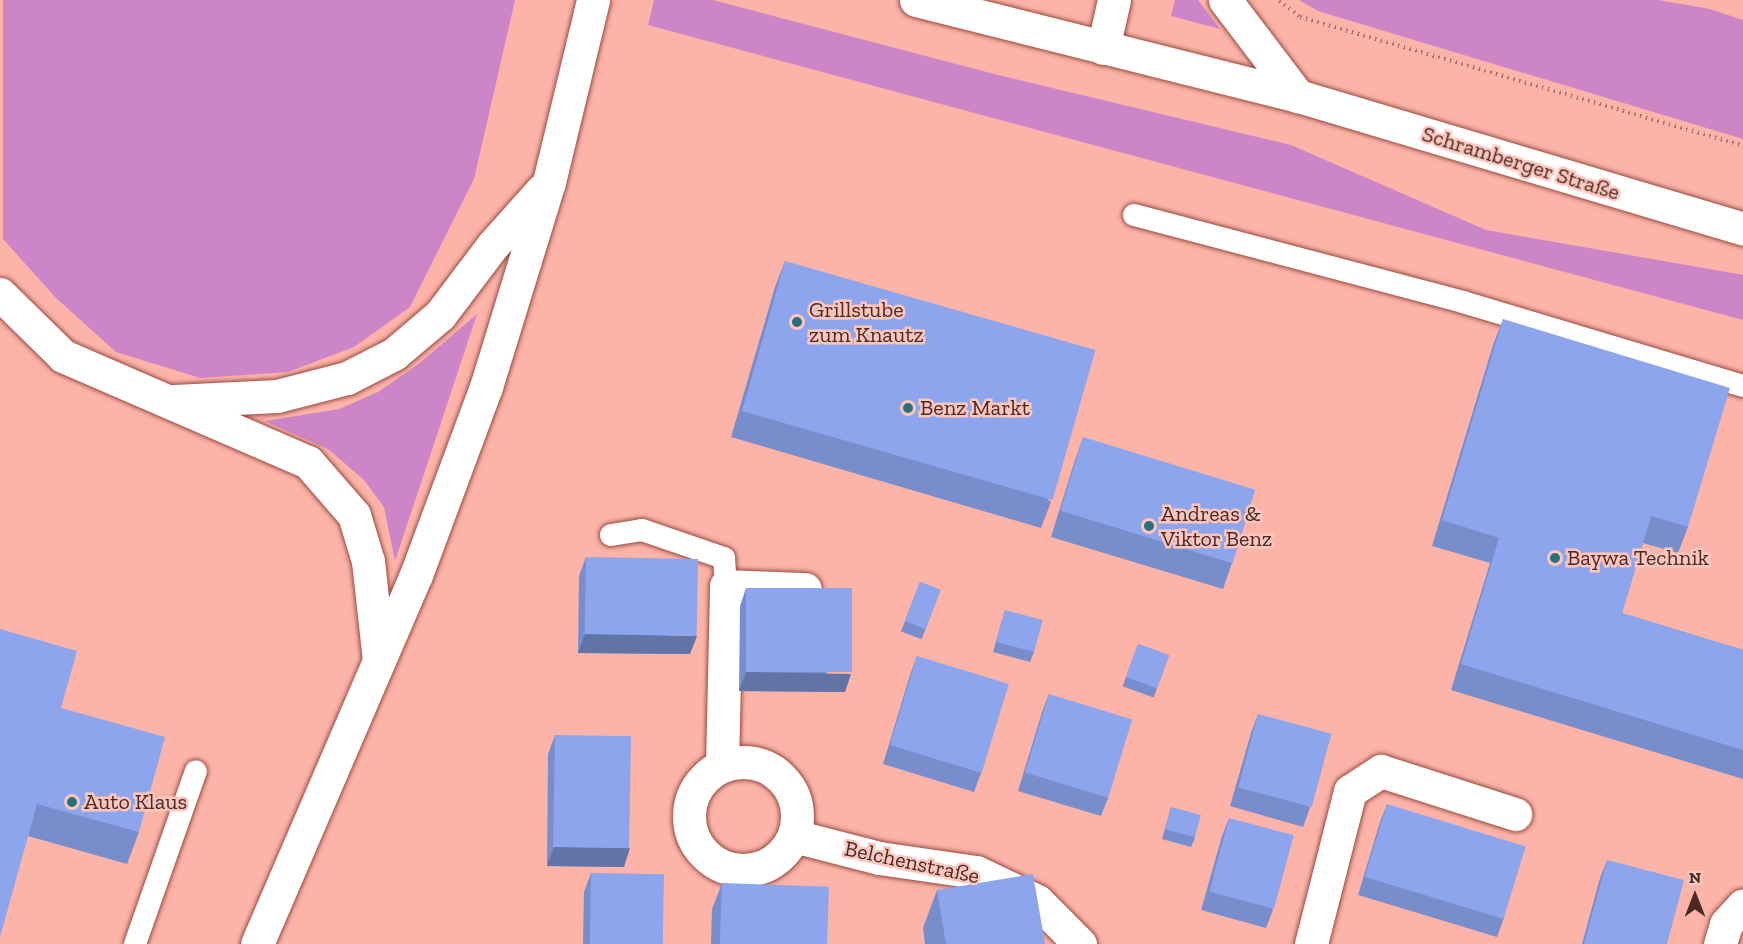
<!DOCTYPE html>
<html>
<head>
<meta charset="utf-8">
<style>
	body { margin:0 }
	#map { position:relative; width:1743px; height:944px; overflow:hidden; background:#fcb3a8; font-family:"Zilla Slab",serif }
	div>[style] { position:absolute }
	.green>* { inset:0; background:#cc86c8 }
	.path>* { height:4px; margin-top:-2px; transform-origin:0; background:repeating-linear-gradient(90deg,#aa736b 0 1.5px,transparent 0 6px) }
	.roads { filter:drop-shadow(0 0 2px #994a40) drop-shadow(0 0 2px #994a40) }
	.service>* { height:22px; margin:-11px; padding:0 11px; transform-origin:11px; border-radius:11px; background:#fff }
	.minor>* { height:33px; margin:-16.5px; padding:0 16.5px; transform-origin:16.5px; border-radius:16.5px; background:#fff }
	.minor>.ring { margin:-16.5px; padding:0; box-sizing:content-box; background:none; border:33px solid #fff; border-radius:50% }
	.tertiary>* { height:33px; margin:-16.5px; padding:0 16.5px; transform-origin:16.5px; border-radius:16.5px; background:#fff }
	.primary>* { height:33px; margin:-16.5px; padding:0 16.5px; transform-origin:16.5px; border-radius:16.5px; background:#fff }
	.wall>* { inset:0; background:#788ecc; transform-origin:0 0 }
	.shaded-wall>* { inset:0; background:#6274a6 }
	.building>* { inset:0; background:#8ca5ed; transform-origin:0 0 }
	.dots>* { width:16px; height:16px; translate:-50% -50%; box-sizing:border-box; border:3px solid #fdc6bd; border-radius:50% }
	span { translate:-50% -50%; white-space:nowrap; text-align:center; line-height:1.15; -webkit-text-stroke:5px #fdc6bd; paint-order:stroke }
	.street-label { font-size:22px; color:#4c2924 }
	.poi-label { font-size:22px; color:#4c2924 }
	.left { translate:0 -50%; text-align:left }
	.north { position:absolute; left:1665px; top:866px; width:60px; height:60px; -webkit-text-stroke:4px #fdc6bd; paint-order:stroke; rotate:0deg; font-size:16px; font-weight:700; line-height:24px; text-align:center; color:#4c2924 }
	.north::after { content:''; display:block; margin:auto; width:21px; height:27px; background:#4c2924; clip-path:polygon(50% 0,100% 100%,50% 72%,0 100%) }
</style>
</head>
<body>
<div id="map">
	<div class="green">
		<i style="clip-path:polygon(3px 0,515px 0,474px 179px,410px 307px,354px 347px,288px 372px,200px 378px,116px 352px,56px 298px,3px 239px)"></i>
		<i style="clip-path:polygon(654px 0,713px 0,998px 75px,1291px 145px,1486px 230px,1738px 274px,1743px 275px,1743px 320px,648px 25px)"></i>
		<i style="clip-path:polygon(1175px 0,1198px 0,1220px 29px,1171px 16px)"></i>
		<i style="clip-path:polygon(1299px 0,1658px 0,1710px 9px,1743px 20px,1743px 139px,1318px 11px)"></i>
		<i style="clip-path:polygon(477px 314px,395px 561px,384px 507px,364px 480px,328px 449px,265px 421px,339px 409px,378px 392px,420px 363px)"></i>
	</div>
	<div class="path">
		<i style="left:1279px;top:1px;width:26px;rotate:37deg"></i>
		<i style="left:1300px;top:17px;width:461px;rotate:16.2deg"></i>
	</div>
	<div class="roads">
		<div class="service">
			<i style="left:1134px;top:215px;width:340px;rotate:14.8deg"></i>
			<i style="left:1463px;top:302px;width:292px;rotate:16.7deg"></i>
			<i style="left:611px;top:535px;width:31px;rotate:-9deg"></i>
			<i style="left:642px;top:530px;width:87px;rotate:18.9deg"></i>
			<i style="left:724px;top:558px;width:28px;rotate:86deg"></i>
			<i style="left:135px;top:944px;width:183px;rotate:-70.6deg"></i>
		</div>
		<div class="minor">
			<i class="ring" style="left:689px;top:762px;width:75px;height:75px"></i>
			<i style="left:722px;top:766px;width:180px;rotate:-88.7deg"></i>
			<i style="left:726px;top:586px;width:79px;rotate:2.2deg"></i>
			<i style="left:794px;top:836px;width:88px;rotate:14.5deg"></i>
			<i style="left:879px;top:858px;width:98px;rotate:8.2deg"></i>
			<i style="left:976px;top:872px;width:68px;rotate:25.4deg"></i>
			<i style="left:1037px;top:901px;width:61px;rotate:45deg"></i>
			<i style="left:1311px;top:944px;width:158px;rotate:-75.7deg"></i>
			<i style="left:1350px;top:791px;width:37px;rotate:-33deg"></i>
			<i style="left:1381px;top:771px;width:141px;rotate:17.8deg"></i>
			<i style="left:1720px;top:944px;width:21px;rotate:-73deg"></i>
			<i style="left:1726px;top:924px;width:25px;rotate:-48deg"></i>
		</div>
		<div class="tertiary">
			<i style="left:916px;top:0;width:394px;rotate:14.1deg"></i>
			<i style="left:1298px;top:96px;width:464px;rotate:16.6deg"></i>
		</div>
		<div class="primary">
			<i style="left:1225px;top:0;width:121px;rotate:52.8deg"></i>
			<i style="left:1103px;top:48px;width:49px;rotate:-77.1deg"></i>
			<i style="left:0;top:294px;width:88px;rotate:44.5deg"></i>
			<i style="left:63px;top:356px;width:267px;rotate:23.4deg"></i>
			<i style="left:308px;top:462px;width:70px;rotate:49deg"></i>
			<i style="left:354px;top:515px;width:48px;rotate:73.1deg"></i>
			<i style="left:368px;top:561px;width:100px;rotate:83.7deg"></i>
			<i style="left:174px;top:401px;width:103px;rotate:-2.8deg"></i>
			<i style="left:277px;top:396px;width:72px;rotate:-14.4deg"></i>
			<i style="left:347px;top:378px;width:53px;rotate:-27.1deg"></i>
			<i style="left:394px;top:354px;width:60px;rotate:-40.3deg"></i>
			<i style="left:440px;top:315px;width:88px;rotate:-52.9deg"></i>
			<i style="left:493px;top:245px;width:74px;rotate:-48.3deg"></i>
			<i style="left:257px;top:944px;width:402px;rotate:-66.7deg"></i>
			<i style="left:416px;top:575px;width:201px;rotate:-69.6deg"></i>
			<i style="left:486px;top:387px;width:214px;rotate:-72.9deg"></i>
			<i style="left:549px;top:182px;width:187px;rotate:-76.4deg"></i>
		</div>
	</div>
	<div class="wall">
		<i style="clip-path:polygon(785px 261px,1051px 502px,1041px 528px,731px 437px,775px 287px)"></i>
		<i style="clip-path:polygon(1503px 319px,1688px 527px,1678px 553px,1643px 543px,1622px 613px,1743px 650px,1743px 779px,1451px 690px,1490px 563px,1432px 546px,1493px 345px)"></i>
		<i style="clip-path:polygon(1083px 437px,1232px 563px,1223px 589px,1051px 537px,1074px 463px)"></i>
		<i style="clip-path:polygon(586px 557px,690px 654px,578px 653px,579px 576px)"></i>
		<i style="left:920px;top:582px;width:22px;height:53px;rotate:21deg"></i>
		<i style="clip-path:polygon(746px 588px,845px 692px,739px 691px,740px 606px)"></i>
		<i style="clip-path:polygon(1005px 610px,1034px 652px,1030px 662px,993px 652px)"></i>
		<i style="left:1138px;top:644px;width:33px;height:45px;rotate:20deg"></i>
		<i style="clip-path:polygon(917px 656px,981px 773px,974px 792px,883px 764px,910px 675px)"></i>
		<i style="clip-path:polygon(1049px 694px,1108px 798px,1101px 816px,1018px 791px,1042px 712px)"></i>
		<i style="clip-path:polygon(61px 708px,139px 832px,127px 864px,28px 836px)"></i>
		<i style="clip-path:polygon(1258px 714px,1310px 808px,1303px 827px,1230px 806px,1251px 733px)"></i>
		<i style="clip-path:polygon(555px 735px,624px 867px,547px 866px,548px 754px)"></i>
		<i style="clip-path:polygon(1387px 804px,1504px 918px,1497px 937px,1358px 895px,1380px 822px)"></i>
		<i style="clip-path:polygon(1171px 807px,1195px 838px,1191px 847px,1162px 839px)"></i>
		<i style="clip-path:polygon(1229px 818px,1273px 910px,1266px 928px,1201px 910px,1222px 836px)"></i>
		<i style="clip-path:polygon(1607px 860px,1667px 944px,1582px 944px,1600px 878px)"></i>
		<i style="clip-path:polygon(591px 873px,662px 944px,583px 944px,584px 892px)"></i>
		<i style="clip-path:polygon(722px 883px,827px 944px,711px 944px,712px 909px)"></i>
		<i style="clip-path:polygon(937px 890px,1045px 944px,925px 944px,923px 928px)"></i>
	</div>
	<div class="shaded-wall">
		<i style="clip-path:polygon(585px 634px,697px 636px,690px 654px,578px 653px)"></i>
		<i style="clip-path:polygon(746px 672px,851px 674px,845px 692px,739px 691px)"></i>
		<i style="clip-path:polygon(554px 847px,630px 848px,624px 867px,547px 866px)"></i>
	</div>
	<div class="building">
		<i style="left:785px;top:261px;width:323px;height:156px;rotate:16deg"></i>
		<i style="clip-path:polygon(1503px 319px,1730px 388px,1688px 527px,1651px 516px,1622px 613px,1743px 650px,1743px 750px,1461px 664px,1499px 538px,1442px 520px)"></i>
		<i style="left:1083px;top:437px;width:180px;height:77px;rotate:17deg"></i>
		<i style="left:586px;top:557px;width:112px;height:77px;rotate:1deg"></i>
		<i style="left:920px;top:582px;width:22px;height:42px;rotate:21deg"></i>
		<i style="left:746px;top:588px;width:106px;height:84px"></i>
		<i style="left:1005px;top:610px;width:39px;height:33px;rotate:15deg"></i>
		<i style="clip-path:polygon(0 629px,77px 651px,61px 708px,165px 737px,139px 832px,37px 804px,0 937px)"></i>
		<i style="left:1138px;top:644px;width:33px;height:35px;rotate:20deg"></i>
		<i style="left:917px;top:656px;width:96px;height:93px;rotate:17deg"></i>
		<i style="left:1049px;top:694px;width:87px;height:82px;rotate:17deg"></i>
		<i style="left:1258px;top:714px;width:76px;height:76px;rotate:15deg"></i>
		<i style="left:555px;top:735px;width:76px;height:112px;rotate:1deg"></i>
		<i style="left:1387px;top:804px;width:145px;height:76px;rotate:17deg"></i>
		<i style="left:1171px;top:807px;width:31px;height:23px;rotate:15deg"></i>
		<i style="left:1229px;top:818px;width:67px;height:76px;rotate:15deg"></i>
		<i style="clip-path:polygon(1607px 860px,1684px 880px,1667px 944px,1584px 944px)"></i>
		<i style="left:591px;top:873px;width:73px;height:71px;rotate:1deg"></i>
		<i style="clip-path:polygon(1033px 874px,1045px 944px,946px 944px,937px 890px)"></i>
		<i style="left:722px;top:883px;width:107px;height:61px;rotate:2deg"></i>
	</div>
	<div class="dots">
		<i style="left:797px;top:322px;background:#28707b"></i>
		<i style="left:908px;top:408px;background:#28707b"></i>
		<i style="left:1149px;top:526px;background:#28707b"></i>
		<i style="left:1555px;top:558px;background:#28707b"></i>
		<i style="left:72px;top:802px;background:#28707b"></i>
	</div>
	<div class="street-label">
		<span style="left:1521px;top:163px;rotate:17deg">Schramberger Straße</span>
		<span style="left:912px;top:862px;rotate:12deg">Belchenstraße</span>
	</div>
	<div class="poi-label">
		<span class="left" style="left:809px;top:322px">Grillstube<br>zum Knautz</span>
		<span class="left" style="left:920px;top:408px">Benz Markt</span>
		<span class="left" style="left:1161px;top:526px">Andreas &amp;<br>Viktor Benz</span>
		<span class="left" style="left:1567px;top:558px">Baywa Technik</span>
		<span class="left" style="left:84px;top:802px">Auto Klaus</span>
	</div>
	<div class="north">N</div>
</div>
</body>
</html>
